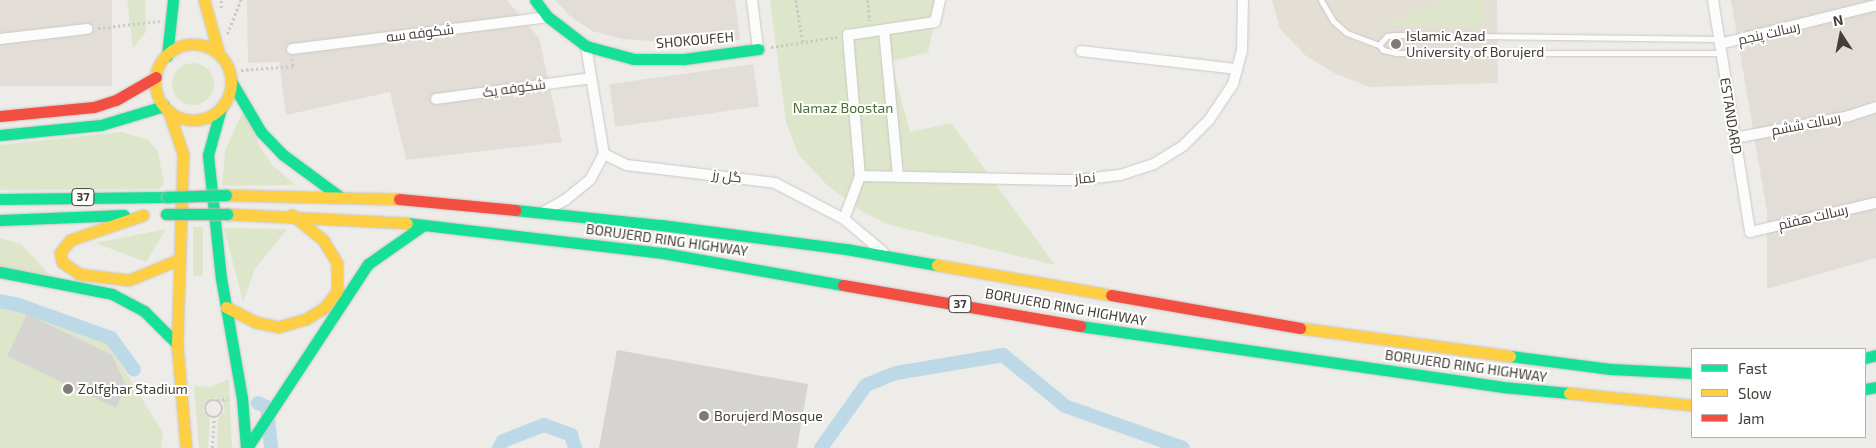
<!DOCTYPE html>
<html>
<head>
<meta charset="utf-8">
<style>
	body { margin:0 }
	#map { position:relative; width:1876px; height:448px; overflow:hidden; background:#eeece9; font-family:"Exo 2",Cairo,sans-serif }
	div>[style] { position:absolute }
	.residential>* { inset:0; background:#e2ded7; transform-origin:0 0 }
	.education>* { inset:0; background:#e4dfd5 }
	.green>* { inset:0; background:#dde6cb; transform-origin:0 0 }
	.round { border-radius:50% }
	.canal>* { height:14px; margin:-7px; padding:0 7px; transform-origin:7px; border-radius:7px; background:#bdd9e8 }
	.building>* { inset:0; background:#d6d4d0 }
	.path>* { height:2.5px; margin-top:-1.25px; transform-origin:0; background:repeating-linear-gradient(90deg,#cccac7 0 2.5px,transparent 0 5px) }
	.path>.ring { margin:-1.25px; padding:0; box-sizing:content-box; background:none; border:2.5px solid #cccac7; border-radius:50% }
	.roads { filter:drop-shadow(0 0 1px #cbc8c5) drop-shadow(0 0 1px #cbc8c5) }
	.lane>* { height:5px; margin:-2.5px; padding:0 2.5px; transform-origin:2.5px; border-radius:2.5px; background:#fcfcfc }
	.street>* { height:10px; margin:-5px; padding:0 5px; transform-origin:5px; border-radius:5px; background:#fcfcfc }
	.fast>* { height:11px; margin:-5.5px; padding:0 5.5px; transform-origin:5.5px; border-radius:5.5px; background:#16e098 }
	.slow>* { height:11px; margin:-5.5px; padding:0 5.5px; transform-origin:5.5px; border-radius:5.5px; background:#ffcf43 }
	.slow>.ring { margin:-5.5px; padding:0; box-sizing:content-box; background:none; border:11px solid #ffcf43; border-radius:50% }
	.jam>* { height:11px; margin:-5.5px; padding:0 5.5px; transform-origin:5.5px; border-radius:5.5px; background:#f24e42 }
	.bridges { filter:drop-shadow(0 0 1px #c3b8a7) drop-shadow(0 0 1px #c3b8a7) }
	.fast-bridge>* { height:11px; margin:-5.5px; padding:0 5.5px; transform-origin:5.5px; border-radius:5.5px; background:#16e098 }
	.dots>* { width:14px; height:14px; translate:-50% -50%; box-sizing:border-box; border:2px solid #fff; border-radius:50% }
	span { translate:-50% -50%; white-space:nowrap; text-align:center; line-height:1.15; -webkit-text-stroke:4px #fff; paint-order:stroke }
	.shield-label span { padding:1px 4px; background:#fff; border:1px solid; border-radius:4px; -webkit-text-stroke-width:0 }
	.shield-label { font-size:12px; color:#433e36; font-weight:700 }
	.street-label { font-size:14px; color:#433e36 }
	.poi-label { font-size:14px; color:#433e36 }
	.left { translate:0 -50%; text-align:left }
	.park-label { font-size:14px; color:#4b6f30 }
	.legend { position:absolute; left:1691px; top:348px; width:175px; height:90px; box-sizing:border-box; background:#fff; border:1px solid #b4b2af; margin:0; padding:6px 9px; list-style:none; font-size:15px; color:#433e36 }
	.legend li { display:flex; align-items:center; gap:10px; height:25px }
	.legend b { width:25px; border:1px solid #b4b2af }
	.north { position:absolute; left:1816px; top:10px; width:50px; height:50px; -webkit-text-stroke:4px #fff; paint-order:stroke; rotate:349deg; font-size:14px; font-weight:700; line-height:20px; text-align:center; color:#433e36 }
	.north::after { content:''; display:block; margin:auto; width:18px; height:22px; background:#433e36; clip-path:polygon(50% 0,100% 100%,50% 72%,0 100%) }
</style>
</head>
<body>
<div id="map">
	<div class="residential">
		<i style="left:0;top:0;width:112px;height:86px"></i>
		<i style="clip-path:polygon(247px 0,507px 0,539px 38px,562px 142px,406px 160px,390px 92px,286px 115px,279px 62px,248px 63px)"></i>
		<i style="clip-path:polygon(555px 0,735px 0,740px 40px,697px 44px,622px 39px,592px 31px,570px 16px)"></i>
		<i style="clip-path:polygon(1731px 0,1876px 0,1876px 258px,1767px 289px,1767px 212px)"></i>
		<i style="left:753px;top:64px;width:43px;height:145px;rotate:82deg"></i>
	</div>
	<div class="education">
		<i style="clip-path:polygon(1272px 0,1497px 0,1498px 83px,1370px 87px,1336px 74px,1306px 56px,1280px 29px)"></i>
	</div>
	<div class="green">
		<i style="clip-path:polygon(127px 0,145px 0,146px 32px,133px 48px)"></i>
		<i style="clip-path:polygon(770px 0,939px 0,928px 53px,891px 61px,910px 132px,951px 123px,1055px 265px,887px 224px,861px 211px,826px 184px,798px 154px,786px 122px)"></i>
		<i style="clip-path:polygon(1444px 0,1484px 0,1483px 27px,1385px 25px)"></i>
		<i class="round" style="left:172px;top:63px;width:42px;height:42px"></i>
		<i style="clip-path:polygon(242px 113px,247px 116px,261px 149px,274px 167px,296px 185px,222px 186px,225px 151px)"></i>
		<i style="clip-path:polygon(122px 132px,148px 140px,158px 152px,164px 184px,158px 189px,0 190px,0 145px)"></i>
		<i style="left:193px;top:227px;width:10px;height:49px"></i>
		<i style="clip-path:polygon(224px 228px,287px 229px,255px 269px,243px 302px)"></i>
		<i style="clip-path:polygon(166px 229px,146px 262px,95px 243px)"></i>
		<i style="clip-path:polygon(0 238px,21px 244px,50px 275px,0 269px)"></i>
		<i style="clip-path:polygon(0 306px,33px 313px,108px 343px,160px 428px,163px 435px,161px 448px,0 448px)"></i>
		<i style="clip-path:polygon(229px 379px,232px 448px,217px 448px,218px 419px,225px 411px,223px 402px,215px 398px,204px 404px,203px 411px,210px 419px,208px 448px,199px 448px,194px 386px,210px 387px)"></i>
	</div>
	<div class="canal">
		<i style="left:0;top:301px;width:19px;rotate:12deg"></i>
		<i style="left:19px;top:305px;width:98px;rotate:19.7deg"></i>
		<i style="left:111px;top:338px;width:39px;rotate:54deg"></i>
		<i style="left:258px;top:403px;width:10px;rotate:24deg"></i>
		<i style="left:267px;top:407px;width:41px;rotate:84.4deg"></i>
		<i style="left:499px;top:448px;width:8px;rotate:-60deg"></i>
		<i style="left:503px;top:441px;width:44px;rotate:-21.3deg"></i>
		<i style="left:544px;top:425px;width:29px;rotate:20deg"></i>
		<i style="left:571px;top:435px;width:14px;rotate:73deg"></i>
		<i style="left:821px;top:448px;width:77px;rotate:-54.5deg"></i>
		<i style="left:866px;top:385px;width:32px;rotate:-22deg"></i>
		<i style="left:896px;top:373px;width:109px;rotate:-9.5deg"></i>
		<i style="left:1003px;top:355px;width:80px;rotate:39.4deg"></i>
		<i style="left:1065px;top:406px;width:125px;rotate:19.6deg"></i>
	</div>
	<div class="building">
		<i style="clip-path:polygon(27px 314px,112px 355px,126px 386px,116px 408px,7px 356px)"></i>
		<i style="clip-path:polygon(617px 350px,808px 384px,797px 448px,599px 448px)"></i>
	</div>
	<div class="path">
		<i style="left:796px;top:0;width:43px;rotate:80.5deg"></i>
		<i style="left:868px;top:0;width:21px;rotate:85deg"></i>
		<i style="left:221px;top:8px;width:8px;rotate:-90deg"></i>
		<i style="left:98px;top:28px;width:62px;rotate:-6.4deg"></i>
		<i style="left:227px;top:34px;width:37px;rotate:-68deg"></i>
		<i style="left:771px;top:47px;width:67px;rotate:-8.6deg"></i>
		<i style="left:241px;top:70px;width:52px;rotate:-4.4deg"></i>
		<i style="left:293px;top:66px;width:8px;rotate:-97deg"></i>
		<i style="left:217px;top:400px;width:11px;rotate:-5deg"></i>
		<i class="ring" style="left:205px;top:400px;width:15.5px;height:15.5px"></i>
		<i style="left:212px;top:448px;width:31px;rotate:-86deg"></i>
	</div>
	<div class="roads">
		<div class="lane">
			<i style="left:1321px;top:0;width:24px;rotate:60deg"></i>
			<i style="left:1333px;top:21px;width:18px;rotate:41deg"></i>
			<i style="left:1347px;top:33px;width:34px;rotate:21deg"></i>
			<i style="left:1719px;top:39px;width:324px;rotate:-179.3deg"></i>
			<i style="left:1395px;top:35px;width:8px;rotate:173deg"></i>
			<i style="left:1387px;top:36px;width:12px;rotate:132deg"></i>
			<i style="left:1379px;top:45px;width:6px;rotate:51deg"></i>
			<i style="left:1383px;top:50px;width:13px;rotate:13deg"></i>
			<i style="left:1396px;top:53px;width:325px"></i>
		</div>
		<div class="street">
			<i style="left:752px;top:0;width:49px;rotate:83deg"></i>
			<i style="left:1713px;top:0;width:235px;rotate:80.9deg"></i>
			<i style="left:1750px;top:232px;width:129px;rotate:-13deg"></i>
			<i style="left:884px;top:30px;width:146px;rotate:84.5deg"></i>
			<i style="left:0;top:39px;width:88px;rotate:-6.6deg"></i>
			<i style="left:1720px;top:44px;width:161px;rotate:-14deg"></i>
			<i style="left:292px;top:49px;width:258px;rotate:-7.1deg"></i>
			<i style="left:1081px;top:51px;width:157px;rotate:6.6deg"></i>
			<i style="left:436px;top:99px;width:156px;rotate:-7.7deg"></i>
			<i style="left:1735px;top:138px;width:116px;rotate:-10.9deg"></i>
			<i style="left:1849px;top:116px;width:28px;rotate:-18deg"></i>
			<i style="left:604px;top:154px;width:25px;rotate:26deg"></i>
			<i style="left:627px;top:165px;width:149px;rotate:6.9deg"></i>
			<i style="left:775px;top:183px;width:78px;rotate:27.6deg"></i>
			<i style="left:844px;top:219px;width:51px;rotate:40.2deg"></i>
			<i style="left:860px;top:176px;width:142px;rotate:-94.9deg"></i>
			<i style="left:848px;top:35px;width:88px;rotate:-8.5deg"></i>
			<i style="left:935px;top:22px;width:23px;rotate:-77deg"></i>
			<i style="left:545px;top:211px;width:23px;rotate:-29deg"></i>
			<i style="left:565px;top:200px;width:32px;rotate:-39deg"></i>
			<i style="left:590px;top:180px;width:30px;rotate:-62deg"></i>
			<i style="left:604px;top:154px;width:109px;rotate:-99.5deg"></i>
			<i style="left:844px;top:219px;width:46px;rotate:-69.6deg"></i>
			<i style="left:860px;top:176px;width:217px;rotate:1.1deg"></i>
			<i style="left:1077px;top:180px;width:43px;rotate:-6.6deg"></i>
			<i style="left:1120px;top:175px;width:36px;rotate:-18deg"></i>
			<i style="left:1154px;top:164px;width:34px;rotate:-32deg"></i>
			<i style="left:1183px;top:146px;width:37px;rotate:-45deg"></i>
			<i style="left:1209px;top:120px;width:43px;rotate:-56.3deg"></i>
			<i style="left:1233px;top:84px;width:34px;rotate:-75deg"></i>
			<i style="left:1242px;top:51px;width:51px;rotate:-88.9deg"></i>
		</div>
		<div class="fast">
			<i style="left:535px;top:0;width:21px;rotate:53deg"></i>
			<i style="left:548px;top:17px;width:48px;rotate:37.3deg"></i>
			<i style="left:586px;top:46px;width:50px;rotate:15.2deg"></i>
			<i style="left:634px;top:59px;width:50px"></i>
			<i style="left:684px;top:59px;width:75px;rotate:-7.7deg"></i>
			<i style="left:167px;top:56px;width:56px;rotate:-83.9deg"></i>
			<i style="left:231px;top:81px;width:59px;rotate:59.5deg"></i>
			<i style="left:261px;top:132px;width:30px;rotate:46deg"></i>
			<i style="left:282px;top:154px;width:71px;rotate:36.4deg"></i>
			<i style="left:221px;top:108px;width:49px;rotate:105.5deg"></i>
			<i style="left:208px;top:155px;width:124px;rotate:84deg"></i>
			<i style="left:221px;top:278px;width:122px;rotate:80.1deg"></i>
			<i style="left:242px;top:398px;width:50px;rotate:85.4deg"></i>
			<i style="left:0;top:135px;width:101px;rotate:-5.7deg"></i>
			<i style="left:101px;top:125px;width:66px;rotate:-16.8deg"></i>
			<i style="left:0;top:199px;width:167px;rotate:-0.7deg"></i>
			<i style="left:515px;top:210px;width:147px;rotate:5.9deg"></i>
			<i style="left:661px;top:225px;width:187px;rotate:7.4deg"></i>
			<i style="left:846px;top:249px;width:92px;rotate:10deg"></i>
			<i style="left:0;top:220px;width:124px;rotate:-2.3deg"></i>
			<i style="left:407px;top:223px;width:258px;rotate:6.7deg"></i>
			<i style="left:663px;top:253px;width:183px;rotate:10.1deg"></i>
			<i style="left:0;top:272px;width:114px;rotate:11.1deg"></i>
			<i style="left:112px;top:294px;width:36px;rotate:28deg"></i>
			<i style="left:144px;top:311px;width:47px;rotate:45deg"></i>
			<i style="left:1080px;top:326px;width:426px;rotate:8.2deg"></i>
			<i style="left:1502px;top:387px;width:67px;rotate:5.1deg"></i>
			<i style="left:1510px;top:356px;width:101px;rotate:7.4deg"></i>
			<i style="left:1610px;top:369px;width:82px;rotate:2.8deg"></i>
			<i style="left:1865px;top:358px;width:11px;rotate:-15deg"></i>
			<i style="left:1865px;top:389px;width:11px;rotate:-10deg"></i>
			<i style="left:247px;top:448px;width:220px;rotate:-56.7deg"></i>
			<i style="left:368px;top:264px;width:68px;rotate:-34.9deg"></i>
		</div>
		<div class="slow">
			<i style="left:204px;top:0;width:56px;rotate:74.5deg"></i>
			<i class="ring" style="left:155px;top:44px;width:65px;height:65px"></i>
			<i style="left:168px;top:110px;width:46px;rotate:71.2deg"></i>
			<i style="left:183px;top:154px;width:190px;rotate:91.8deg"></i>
			<i style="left:177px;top:344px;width:104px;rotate:85.1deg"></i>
			<i style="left:226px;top:195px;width:173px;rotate:1.3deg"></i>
			<i style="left:227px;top:214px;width:180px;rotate:2.9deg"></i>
			<i style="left:143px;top:215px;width:77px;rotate:161.1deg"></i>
			<i style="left:70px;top:240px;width:16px;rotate:128deg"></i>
			<i style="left:60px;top:253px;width:9px;rotate:77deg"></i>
			<i style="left:62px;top:262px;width:21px;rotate:35deg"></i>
			<i style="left:79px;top:274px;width:50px;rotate:6.8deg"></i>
			<i style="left:129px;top:280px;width:55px;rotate:-22.4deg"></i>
			<i style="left:937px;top:265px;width:177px;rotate:9.8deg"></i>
			<i style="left:226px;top:307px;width:33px;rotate:27deg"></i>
			<i style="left:255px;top:322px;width:24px;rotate:12deg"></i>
			<i style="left:278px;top:327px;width:29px;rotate:-16deg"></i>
			<i style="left:306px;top:319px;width:22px;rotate:-32deg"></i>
			<i style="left:325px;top:307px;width:20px;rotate:-53deg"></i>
			<i style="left:337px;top:291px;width:28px;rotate:-90deg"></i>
			<i style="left:337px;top:263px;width:27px;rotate:-121deg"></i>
			<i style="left:323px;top:240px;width:40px;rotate:-141deg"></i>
			<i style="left:1300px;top:328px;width:212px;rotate:7.6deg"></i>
			<i style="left:1569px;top:393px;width:124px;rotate:5.6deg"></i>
		</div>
		<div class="jam">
			<i style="left:0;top:116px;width:94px;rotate:-5.5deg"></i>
			<i style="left:94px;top:107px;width:23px;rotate:-18deg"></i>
			<i style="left:116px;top:100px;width:46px;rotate:-29.9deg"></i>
			<i style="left:399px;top:199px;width:117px;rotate:5.4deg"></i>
			<i style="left:843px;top:285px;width:241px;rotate:9.8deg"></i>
			<i style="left:1111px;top:295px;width:192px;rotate:9.9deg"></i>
		</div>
	</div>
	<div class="bridges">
		<div class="fast-bridge">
			<i style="left:167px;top:197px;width:59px;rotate:-1.9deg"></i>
			<i style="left:166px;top:214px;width:61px"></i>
		</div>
	</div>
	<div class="dots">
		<i style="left:1396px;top:44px;background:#7f7b75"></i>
		<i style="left:68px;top:389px;background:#7f7b75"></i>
		<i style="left:704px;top:416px;background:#7f7b75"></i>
	</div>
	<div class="shield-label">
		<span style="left:83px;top:197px">37</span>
		<span style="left:960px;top:304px">37</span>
	</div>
	<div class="street-label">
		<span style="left:420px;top:33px;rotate:-7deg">شکوفه سه</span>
		<span style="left:1769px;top:33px;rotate:-13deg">رسالت پنجم</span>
		<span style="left:695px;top:40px;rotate:-5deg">SHOKOUFEH</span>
		<span style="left:514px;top:88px;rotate:-8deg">شکوفه یک</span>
		<span style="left:1731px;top:116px;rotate:81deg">ESTANDARD</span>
		<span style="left:1806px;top:124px;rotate:-11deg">رسالت ششم</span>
		<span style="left:727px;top:176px;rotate:7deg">گل رز</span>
		<span style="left:1085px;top:178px;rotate:-5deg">نماز</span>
		<span style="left:1813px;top:217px;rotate:-13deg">رسالت هفتم</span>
		<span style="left:667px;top:240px;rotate:8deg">BORUJERD RING HIGHWAY</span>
		<span style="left:1066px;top:307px;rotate:10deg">BORUJERD RING HIGHWAY</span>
		<span style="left:1466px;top:366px;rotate:8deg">BORUJERD RING HIGHWAY</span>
	</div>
	<div class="poi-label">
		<span class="left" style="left:1406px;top:44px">Islamic Azad<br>University of Borujerd</span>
		<span class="left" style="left:78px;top:389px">Zolfghar Stadium</span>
		<span class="left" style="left:714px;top:416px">Borujerd Mosque</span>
	</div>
	<div class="park-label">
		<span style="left:843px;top:108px">Namaz Boostan</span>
	</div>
	<ul class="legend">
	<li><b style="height:6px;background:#16e098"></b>Fast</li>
	<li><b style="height:6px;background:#ffcf43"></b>Slow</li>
	<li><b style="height:6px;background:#f24e42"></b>Jam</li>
	</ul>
	<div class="north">N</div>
</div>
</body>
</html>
